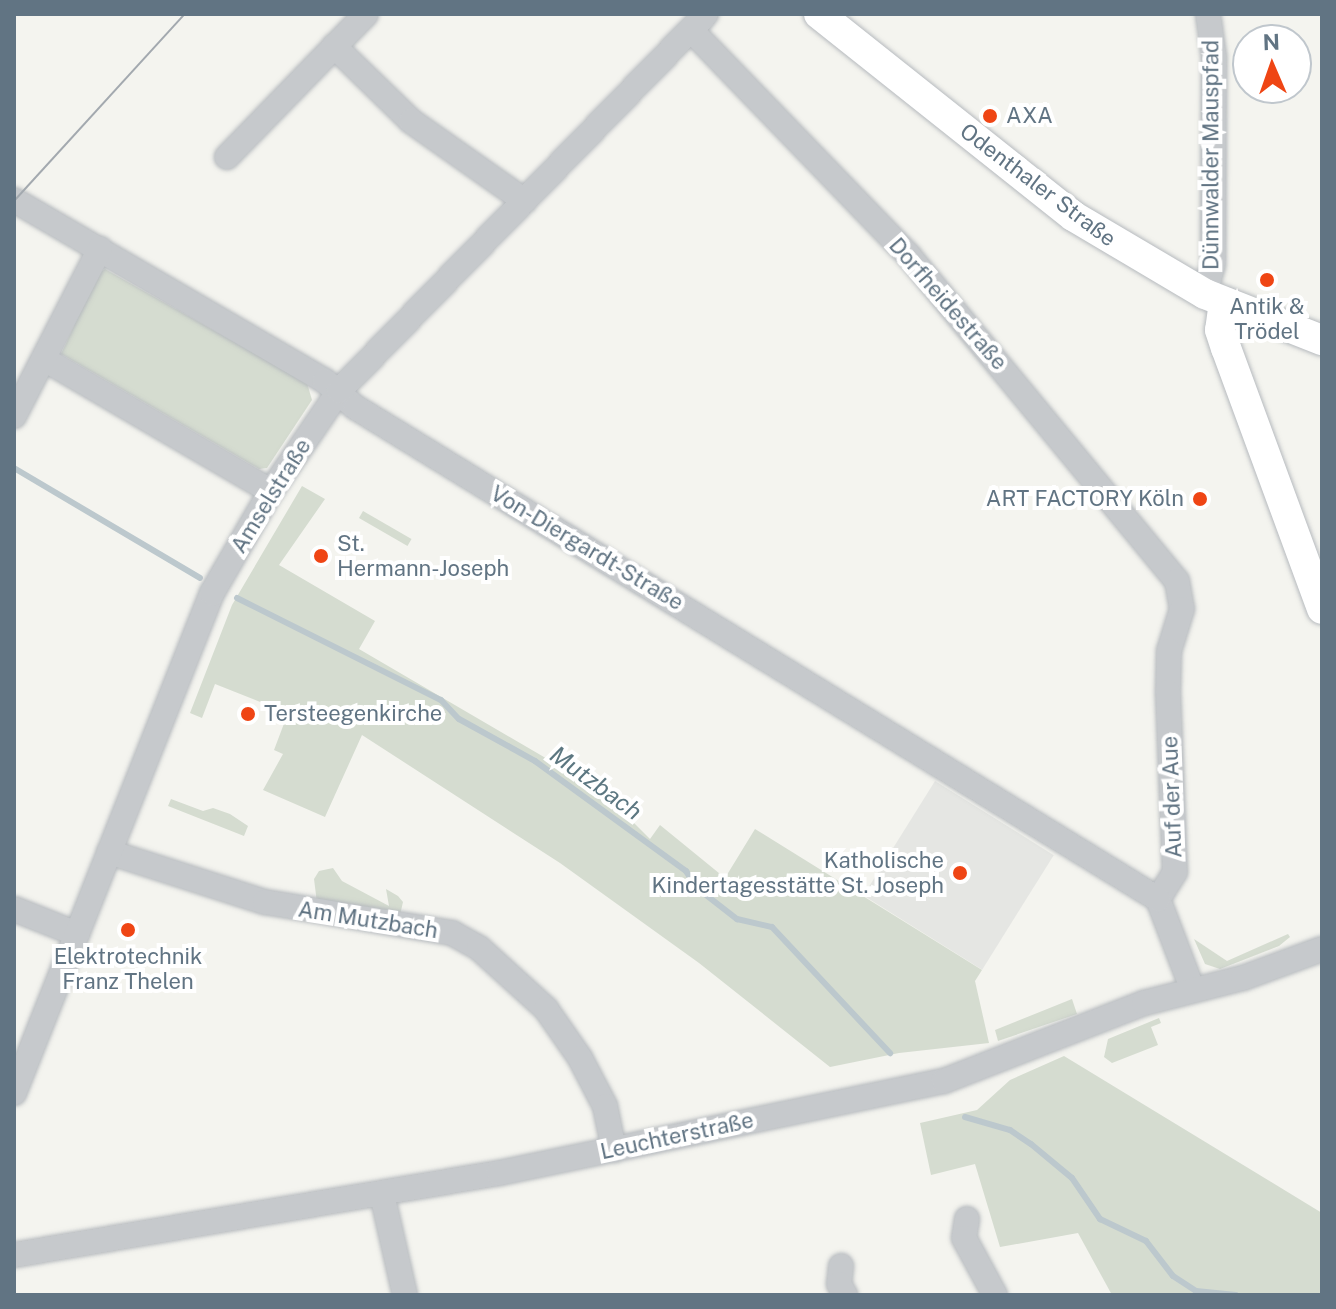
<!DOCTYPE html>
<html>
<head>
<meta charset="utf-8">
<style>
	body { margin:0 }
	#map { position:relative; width:1336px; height:1309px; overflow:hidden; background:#f4f4ef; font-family:"Public Sans",sans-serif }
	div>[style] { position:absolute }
	.built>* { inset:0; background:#e5e6e3; transform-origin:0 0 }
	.green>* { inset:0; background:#d5dcd0; transform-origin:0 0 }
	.stream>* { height:6px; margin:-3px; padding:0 3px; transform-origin:3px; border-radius:3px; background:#bcc8cd }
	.roads { filter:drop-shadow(0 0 2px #b6babe) drop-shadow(0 0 2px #b6babe) }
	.minor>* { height:24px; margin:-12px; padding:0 12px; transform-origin:12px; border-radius:12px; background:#c6c9cc }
	.major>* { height:30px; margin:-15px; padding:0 15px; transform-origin:15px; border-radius:15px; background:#fff }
	.tram>* { height:2px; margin:-1px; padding:0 1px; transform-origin:1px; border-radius:1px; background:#a3a9af }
	.dots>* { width:22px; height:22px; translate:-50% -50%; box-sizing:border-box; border:4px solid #fff; border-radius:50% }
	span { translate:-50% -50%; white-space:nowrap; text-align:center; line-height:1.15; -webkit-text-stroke:8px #fff; paint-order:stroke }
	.poi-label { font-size:22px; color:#617483 }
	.left { translate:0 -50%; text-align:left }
	.right { translate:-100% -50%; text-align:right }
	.street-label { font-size:22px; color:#617483 }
	.water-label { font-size:24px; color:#5c7781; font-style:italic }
	.frame { position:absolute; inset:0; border:16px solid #617483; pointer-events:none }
	.north { position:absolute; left:1232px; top:24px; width:80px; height:80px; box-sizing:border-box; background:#fff; border:2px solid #c0c7cd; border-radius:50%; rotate:358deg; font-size:22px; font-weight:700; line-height:32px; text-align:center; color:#617483 }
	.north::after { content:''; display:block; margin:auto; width:28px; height:36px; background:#ef4514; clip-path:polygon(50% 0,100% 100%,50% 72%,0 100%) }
</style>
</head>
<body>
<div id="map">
	<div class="built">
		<i style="left:935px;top:781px;width:140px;height:135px;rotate:32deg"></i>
	</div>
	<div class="green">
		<i style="clip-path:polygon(105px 269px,307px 383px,312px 400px,267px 468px,259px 469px,61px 354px,98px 274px)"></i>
		<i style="clip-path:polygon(302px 486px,325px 499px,279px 565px,375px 621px,359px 649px,633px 809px,628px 817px,650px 839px,660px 825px,725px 878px,755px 829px,982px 970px,975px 981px,989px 1043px,899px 1053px,830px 1067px,699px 963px,560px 863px,362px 735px,325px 817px,263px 790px,283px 754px,274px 750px,288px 713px,215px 684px,202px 718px,190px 713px,232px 605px)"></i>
		<i style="left:363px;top:511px;width:56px;height:8px;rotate:30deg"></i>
		<i style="clip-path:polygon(171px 799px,203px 811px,213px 808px,230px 814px,248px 826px,244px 836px,168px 806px)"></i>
		<i style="clip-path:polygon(333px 868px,342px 881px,389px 906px,386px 889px,398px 896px,403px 902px,400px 915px,317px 903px,314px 879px,319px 871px)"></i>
		<i style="clip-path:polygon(1288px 934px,1290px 937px,1279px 946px,1220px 969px,1205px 964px,1194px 939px,1227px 961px)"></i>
		<i style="clip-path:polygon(1072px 999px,1077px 1014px,998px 1041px,995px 1030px)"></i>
		<i style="clip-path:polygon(1159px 1018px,1161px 1023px,1151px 1027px,1158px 1045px,1112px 1063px,1104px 1057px,1108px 1039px)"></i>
		<i style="clip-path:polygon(1064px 1056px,1322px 1213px,1322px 1295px,1112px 1295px,1078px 1233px,1000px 1247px,975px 1164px,931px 1175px,920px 1123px,977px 1110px,1010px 1080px)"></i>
	</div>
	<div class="stream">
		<i style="left:14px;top:468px;width:216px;rotate:30.6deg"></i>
		<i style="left:237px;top:598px;width:228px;rotate:26.6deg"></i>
		<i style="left:441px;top:700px;width:26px;rotate:47deg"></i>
		<i style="left:459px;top:719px;width:87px;rotate:28.9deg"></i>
		<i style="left:535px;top:761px;width:187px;rotate:36.1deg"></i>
		<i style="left:686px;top:871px;width:20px;rotate:57deg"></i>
		<i style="left:697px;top:888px;width:51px;rotate:37.8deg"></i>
		<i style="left:737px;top:919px;width:36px;rotate:13deg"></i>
		<i style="left:772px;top:927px;width:173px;rotate:46.9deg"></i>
		<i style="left:965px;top:1117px;width:47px;rotate:16.1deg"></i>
		<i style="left:1010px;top:1130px;width:25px;rotate:34deg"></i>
		<i style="left:1031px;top:1144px;width:53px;rotate:39.7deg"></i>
		<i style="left:1072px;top:1178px;width:50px;rotate:55.7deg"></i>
		<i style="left:1100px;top:1219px;width:51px;rotate:25.6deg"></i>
		<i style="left:1146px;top:1241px;width:44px;rotate:52.4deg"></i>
		<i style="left:1173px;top:1276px;width:27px;rotate:33deg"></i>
		<i style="left:1196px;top:1291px;width:40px;rotate:5.7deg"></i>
	</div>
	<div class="roads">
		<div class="minor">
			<i style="left:691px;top:30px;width:314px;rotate:46deg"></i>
			<i style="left:909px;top:256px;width:421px;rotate:50.5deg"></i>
			<i style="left:1177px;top:581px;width:28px;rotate:80deg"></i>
			<i style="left:1182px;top:609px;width:44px;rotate:107.2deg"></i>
			<i style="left:1169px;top:651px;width:41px;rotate:91.4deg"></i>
			<i style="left:1168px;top:692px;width:180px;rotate:87.8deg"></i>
			<i style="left:1175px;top:872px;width:32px;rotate:122deg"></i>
			<i style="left:1158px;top:899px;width:95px;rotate:69.1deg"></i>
			<i style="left:334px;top:46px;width:107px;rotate:44.2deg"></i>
			<i style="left:411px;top:121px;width:139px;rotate:35.1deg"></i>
			<i style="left:227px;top:157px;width:199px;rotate:-45.8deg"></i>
			<i style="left:14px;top:200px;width:360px;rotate:30.2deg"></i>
			<i style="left:325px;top:381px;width:40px;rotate:41deg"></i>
			<i style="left:355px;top:407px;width:942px;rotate:31.5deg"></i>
			<i style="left:1205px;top:294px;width:30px;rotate:-75deg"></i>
			<i style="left:1213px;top:265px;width:208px;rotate:-89.7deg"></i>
			<i style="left:1214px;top:57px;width:43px;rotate:-97.9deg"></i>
			<i style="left:44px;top:359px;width:263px;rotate:30.2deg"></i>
			<i style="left:14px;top:416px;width:188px;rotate:-62.8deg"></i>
			<i style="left:109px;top:852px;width:164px;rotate:17.8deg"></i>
			<i style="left:265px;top:902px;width:190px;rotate:9.4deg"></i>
			<i style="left:452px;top:933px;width:31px;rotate:29deg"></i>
			<i style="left:479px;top:948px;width:91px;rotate:42.3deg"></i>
			<i style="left:546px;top:1009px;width:60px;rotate:55.2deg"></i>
			<i style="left:580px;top:1058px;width:54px;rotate:62.5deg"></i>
			<i style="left:605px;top:1106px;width:45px;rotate:78.4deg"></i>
			<i style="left:14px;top:909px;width:68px;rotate:21.6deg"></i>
			<i style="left:14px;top:1093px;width:538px;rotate:-68.4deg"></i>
			<i style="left:212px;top:593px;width:118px;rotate:-60deg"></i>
			<i style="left:271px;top:491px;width:121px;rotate:-55.8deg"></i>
			<i style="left:339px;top:391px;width:526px;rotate:-45.77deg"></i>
			<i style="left:382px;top:1194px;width:104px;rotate:77.2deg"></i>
			<i style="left:967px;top:1219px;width:19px;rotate:99deg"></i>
			<i style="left:964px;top:1238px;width:65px;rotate:61.5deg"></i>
			<i style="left:14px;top:1255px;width:492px;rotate:-9.6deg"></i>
			<i style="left:499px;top:1173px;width:454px;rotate:-11.7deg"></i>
			<i style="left:944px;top:1081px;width:215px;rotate:-21.3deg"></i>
			<i style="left:1144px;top:1003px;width:102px;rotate:-14.2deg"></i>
			<i style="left:1243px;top:978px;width:84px;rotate:-20.2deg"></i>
			<i style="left:841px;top:1266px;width:18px;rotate:96deg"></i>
			<i style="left:839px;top:1284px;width:13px;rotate:61deg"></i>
		</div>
		<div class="major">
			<i style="left:819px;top:14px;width:325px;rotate:38.5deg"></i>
			<i style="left:1073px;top:216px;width:153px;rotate:30.6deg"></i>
			<i style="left:1205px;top:294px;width:126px;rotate:21.5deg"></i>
			<i style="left:1224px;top:302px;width:28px;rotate:98deg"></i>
			<i style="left:1220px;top:330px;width:19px;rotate:72deg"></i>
			<i style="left:1226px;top:348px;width:278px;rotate:69.8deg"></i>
		</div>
	</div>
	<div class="tram">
		<i style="left:14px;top:201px;width:253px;rotate:-47.6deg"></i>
	</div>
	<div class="dots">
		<i style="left:990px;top:116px;background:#ef4514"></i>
		<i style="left:1267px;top:280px;background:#ef4514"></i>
		<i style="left:1200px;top:499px;background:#ef4514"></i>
		<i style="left:321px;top:556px;background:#ef4514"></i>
		<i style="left:248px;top:714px;background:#ef4514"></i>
		<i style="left:960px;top:873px;background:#ef4514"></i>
		<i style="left:128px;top:930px;background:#ef4514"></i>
	</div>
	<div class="poi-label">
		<span class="left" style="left:1006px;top:116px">AXA</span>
		<span style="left:1267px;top:319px">Antik &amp;<br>Trödel</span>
		<span class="right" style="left:1184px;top:499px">ART FACTORY Köln</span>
		<span class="left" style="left:337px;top:556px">St.<br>Hermann-Joseph</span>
		<span class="left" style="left:264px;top:714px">Tersteegenkirche</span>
		<span class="right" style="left:944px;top:873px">Katholische<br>Kindertagesstätte St. Joseph</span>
		<span style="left:128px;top:969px">Elektrotechnik<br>Franz Thelen</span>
	</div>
	<div class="street-label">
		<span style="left:1211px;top:155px;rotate:-90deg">Dünnwalder Mauspfad</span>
		<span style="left:1038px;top:185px;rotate:37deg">Odenthaler Straße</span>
		<span style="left:948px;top:304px;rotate:49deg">Dorfheidestraße</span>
		<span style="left:271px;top:496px;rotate:-58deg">Amselstraße</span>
		<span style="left:587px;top:548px;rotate:31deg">Von-Diergardt-Straße</span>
		<span style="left:1172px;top:797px;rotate:-92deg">Auf der Aue</span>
		<span style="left:368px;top:920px;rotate:9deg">Am Mutzbach</span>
		<span style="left:677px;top:1136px;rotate:-12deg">Leuchterstraße</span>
	</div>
	<div class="water-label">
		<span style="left:596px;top:783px;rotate:36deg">Mutzbach</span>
	</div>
	<div class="frame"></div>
	<div class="north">N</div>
</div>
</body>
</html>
